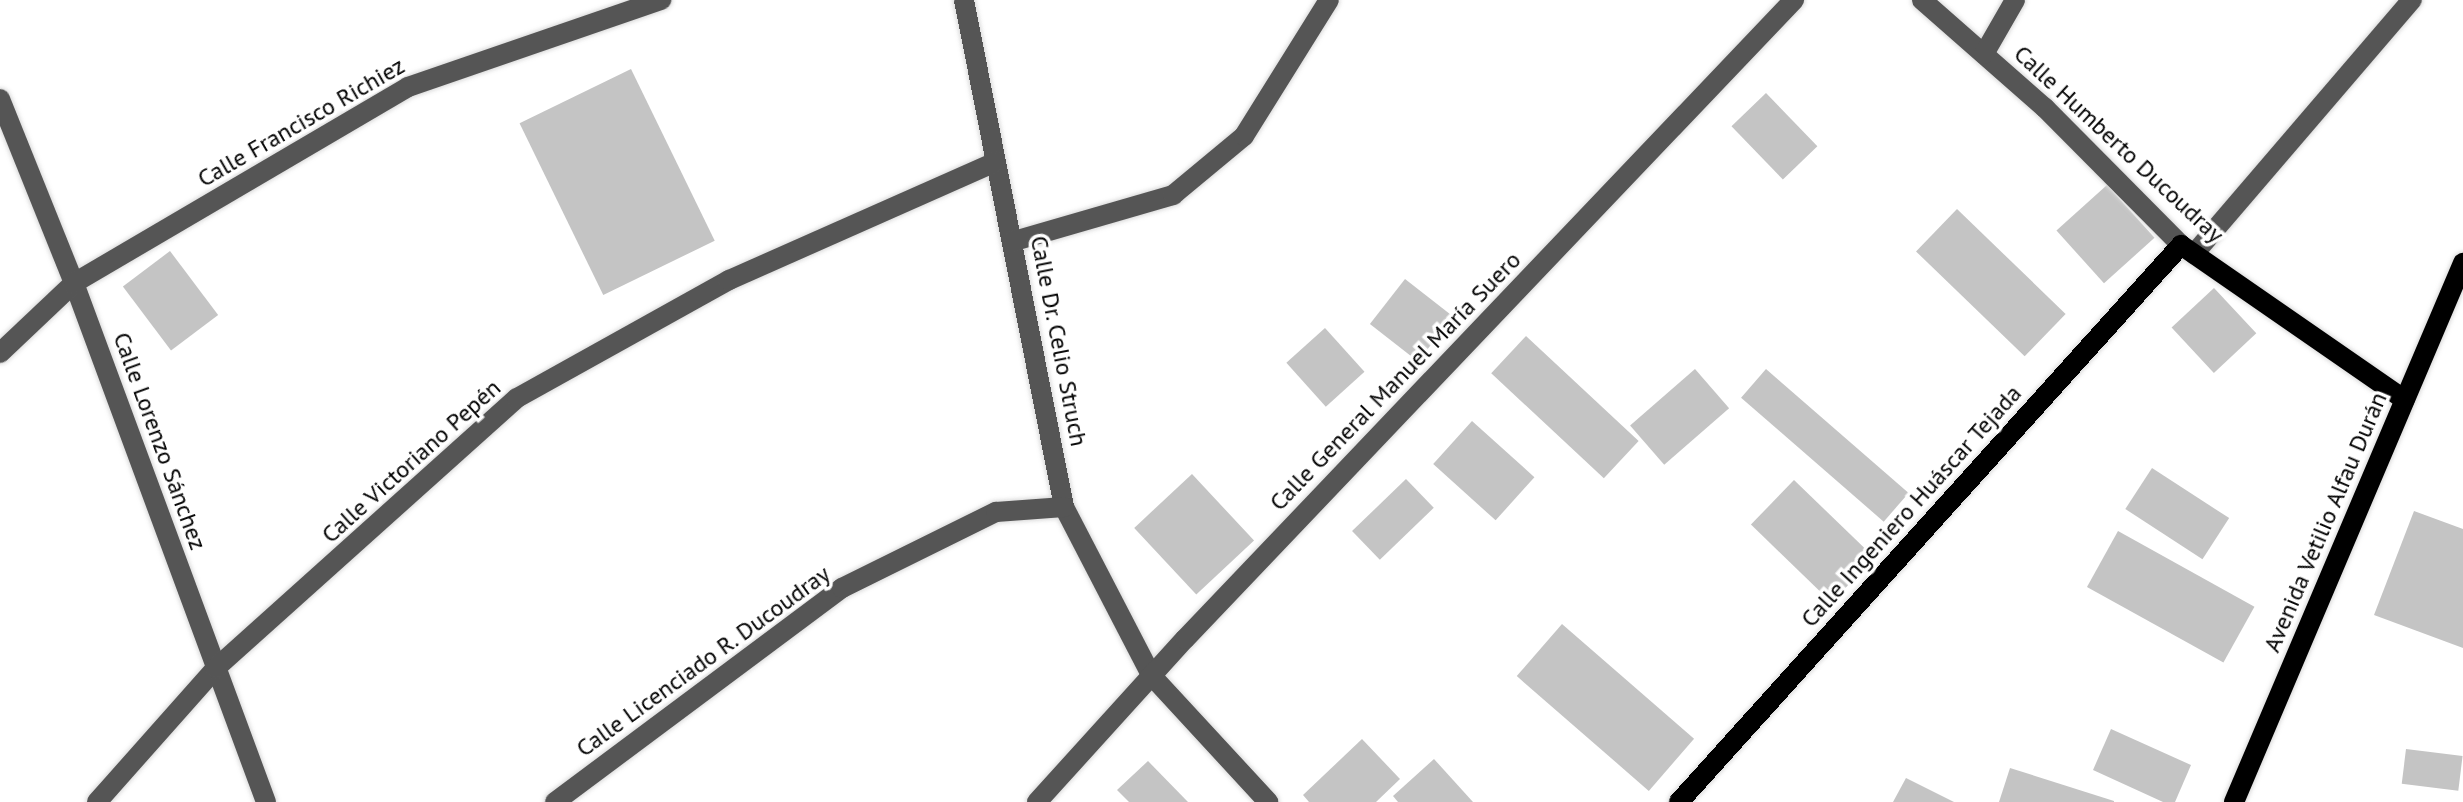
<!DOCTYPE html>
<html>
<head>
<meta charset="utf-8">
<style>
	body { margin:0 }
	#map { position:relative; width:2463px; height:802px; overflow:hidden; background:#fff; font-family:"PT Sans",sans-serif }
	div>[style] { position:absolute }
	.building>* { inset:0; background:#c4c4c4; transform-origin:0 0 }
	.roads { filter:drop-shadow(0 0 2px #dbdbdb) drop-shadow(0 0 2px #dbdbdb) }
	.minor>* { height:20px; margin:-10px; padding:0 10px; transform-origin:10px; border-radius:10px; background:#555 }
	.major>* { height:20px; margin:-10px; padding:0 10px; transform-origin:10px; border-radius:10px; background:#000 }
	span { translate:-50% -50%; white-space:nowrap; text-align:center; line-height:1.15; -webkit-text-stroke:7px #fff; paint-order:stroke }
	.street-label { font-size:24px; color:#000 }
</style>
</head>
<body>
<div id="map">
	<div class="building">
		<i style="left:631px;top:69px;width:191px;height:124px;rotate:64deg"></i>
		<i style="left:1766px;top:93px;width:74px;height:48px;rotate:46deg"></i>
		<i style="left:2107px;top:185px;width:71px;height:68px;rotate:48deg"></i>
		<i style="left:1957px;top:209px;width:151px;height:59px;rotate:44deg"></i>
		<i style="left:170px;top:251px;width:80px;height:59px;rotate:53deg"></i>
		<i style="left:1405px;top:279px;width:61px;height:57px;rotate:38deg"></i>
		<i style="left:2214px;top:288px;width:62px;height:58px;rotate:47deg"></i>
		<i style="left:1325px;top:328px;width:59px;height:52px;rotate:48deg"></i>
		<i style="left:1526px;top:336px;width:154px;height:51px;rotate:43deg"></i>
		<i style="left:1695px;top:369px;width:52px;height:86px;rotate:49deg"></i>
		<i style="left:1766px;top:369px;width:189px;height:38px;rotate:41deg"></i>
		<i style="left:1472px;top:421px;width:84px;height:58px;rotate:42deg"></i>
		<i style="left:2152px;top:468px;width:92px;height:49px;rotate:33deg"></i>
		<i style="left:1192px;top:474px;width:91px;height:79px;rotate:47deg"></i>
		<i style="left:1406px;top:479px;width:40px;height:75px;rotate:46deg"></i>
		<i style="left:1794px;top:480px;width:112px;height:62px;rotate:44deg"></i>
		<i style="clip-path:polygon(2414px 511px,2463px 529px,2463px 648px,2374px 615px)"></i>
		<i style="left:2118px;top:531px;width:156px;height:64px;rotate:29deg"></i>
		<i style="left:1562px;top:624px;width:175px;height:69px;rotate:41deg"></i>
		<i style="clip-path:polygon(2111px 729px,2191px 765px,2175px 802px,2163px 802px,2093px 770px)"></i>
		<i style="clip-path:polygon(1362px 739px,1400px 779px,1376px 802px,1309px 802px,1303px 795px)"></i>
		<i style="left:2406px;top:749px;width:57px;height:35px;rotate:7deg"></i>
		<i style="clip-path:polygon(1434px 759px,1473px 802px,1398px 802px,1393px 796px)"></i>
		<i style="clip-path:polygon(1148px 761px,1188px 802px,1129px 802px,1117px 790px)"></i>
		<i style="clip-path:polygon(2010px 768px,2114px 801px,2114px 802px,1999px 802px)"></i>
		<i style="clip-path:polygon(1906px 778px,1954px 802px,1893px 802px)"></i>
	</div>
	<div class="roads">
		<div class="minor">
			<i style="left:964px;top:0;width:517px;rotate:78.84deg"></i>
			<i style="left:1064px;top:507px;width:189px;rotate:62.6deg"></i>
			<i style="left:1151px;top:675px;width:173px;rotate:47.3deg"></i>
			<i style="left:1922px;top:0;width:164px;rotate:41.3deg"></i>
			<i style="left:2045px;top:108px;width:193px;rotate:45.2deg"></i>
			<i style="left:1984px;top:54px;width:62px;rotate:-60.1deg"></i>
			<i style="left:0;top:99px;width:198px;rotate:68.1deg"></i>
			<i style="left:74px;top:283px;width:553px;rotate:69.7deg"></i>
			<i style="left:1014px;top:241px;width:166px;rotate:-16.1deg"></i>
			<i style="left:1173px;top:195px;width:92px;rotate:-39.7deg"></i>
			<i style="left:1244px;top:136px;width:160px;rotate:-58deg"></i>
			<i style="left:2194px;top:254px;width:335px;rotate:-49.4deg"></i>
			<i style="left:0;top:353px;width:102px;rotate:-43.4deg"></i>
			<i style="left:74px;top:283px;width:387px;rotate:-30.4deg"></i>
			<i style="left:408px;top:87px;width:268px;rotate:-19deg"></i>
			<i style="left:97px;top:802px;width:179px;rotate:-48.4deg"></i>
			<i style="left:216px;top:668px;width:404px;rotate:-41.9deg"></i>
			<i style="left:517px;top:398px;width:243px;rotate:-29.1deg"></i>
			<i style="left:729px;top:280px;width:291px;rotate:-23.9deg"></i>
			<i style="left:555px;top:802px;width:358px;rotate:-36.7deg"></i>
			<i style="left:842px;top:588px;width:172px;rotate:-26.3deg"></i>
			<i style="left:996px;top:512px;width:68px;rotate:-4.2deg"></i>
			<i style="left:1037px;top:802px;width:220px;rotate:-47.8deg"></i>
			<i style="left:1185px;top:639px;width:883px;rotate:-46.38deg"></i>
		</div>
		<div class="major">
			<i style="left:1679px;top:802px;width:750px;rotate:-47.97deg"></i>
			<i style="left:2181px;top:245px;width:272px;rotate:34.7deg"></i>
			<i style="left:2234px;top:802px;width:586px;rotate:-66.98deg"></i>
		</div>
	</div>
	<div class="street-label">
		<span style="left:301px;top:122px;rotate:-30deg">Calle Francisco Richiez</span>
		<span style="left:2119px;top:144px;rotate:43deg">Calle Humberto Ducoudray</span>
		<span style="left:1059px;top:341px;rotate:79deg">Calle Dr. Celio Struch</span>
		<span style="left:1395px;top:381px;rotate:-46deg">Calle General Manuel María Suero</span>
		<span style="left:160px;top:441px;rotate:70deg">Calle Lorenzo Sánchez</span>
		<span style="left:411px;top:461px;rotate:-42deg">Calle Victoriano Pepén</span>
		<span style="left:1911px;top:506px;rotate:-48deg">Calle Ingeniero Huáscar Tejada</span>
		<span style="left:2325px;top:522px;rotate:-67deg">Avenida Vetilio Alfau Durán</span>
		<span style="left:703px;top:661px;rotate:-36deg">Calle Licenciado R. Ducoudray</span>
	</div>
</div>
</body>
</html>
